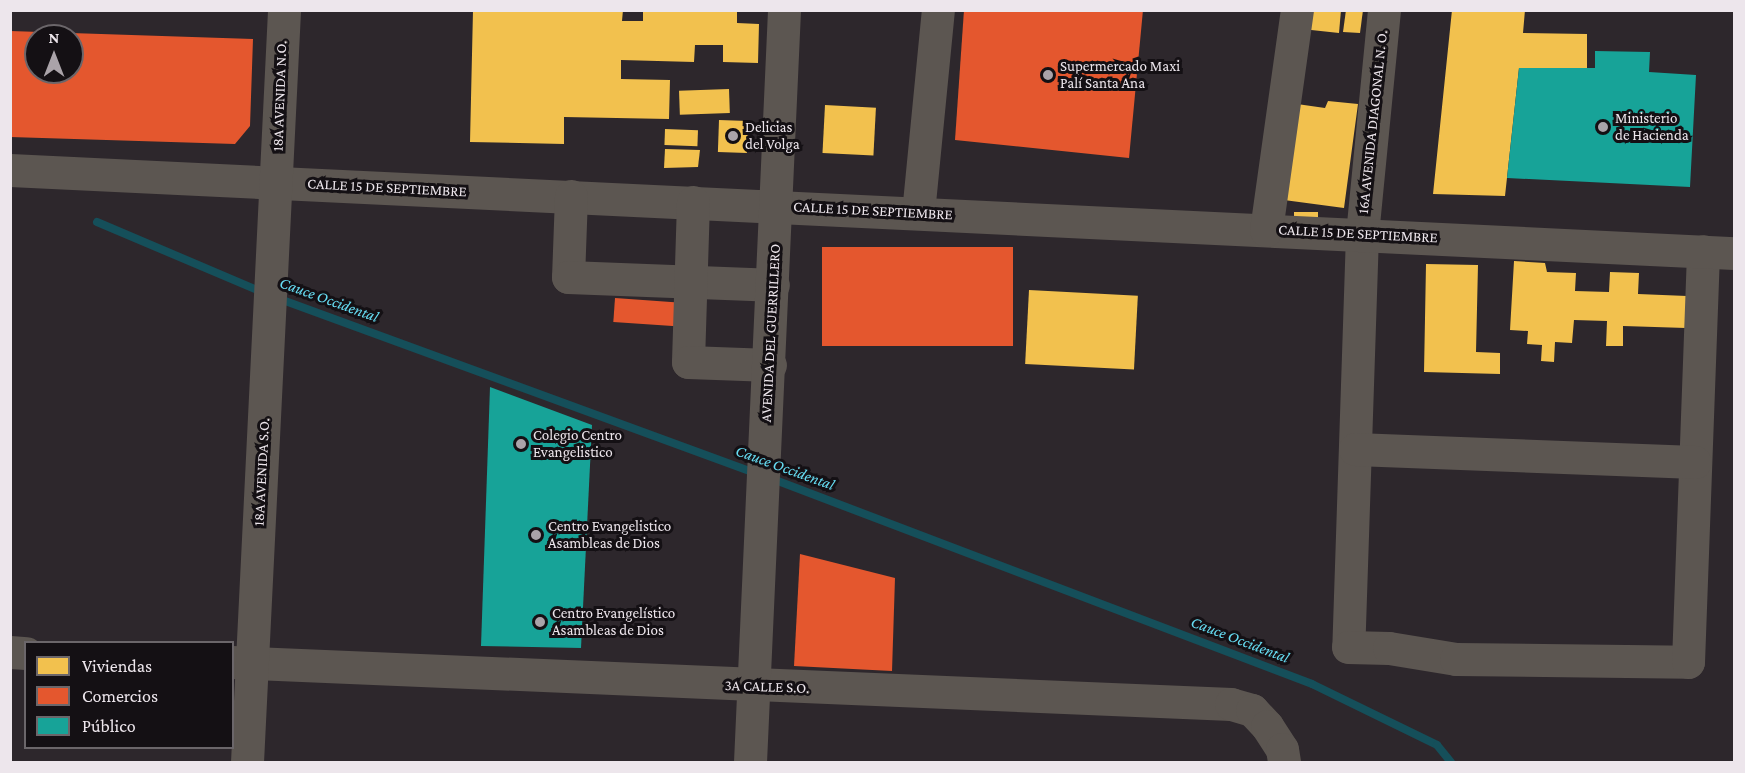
<!DOCTYPE html>
<html>
<head>
<meta charset="utf-8">
<style>
	body { margin:0 }
	#map { position:relative; width:1745px; height:773px; overflow:hidden; background:#2d272c; font-family:"Crimson Pro",serif }
	div>[style] { position:absolute }
	.homes>* { inset:0; background:#f2c14e; transform-origin:0 0 }
	.shops>* { inset:0; background:#e4572e; transform-origin:0 0 }
	.public>* { inset:0; background:#17a398 }
	.stream>* { height:8px; margin:-4px; padding:0 4px; transform-origin:4px; border-radius:4px; background:#154f5a }
	.minor>* { height:33px; margin:-16.5px; padding:0 16.5px; transform-origin:16.5px; border-radius:16.5px; background:#5c5651 }
	.dots>* { width:16px; height:16px; translate:-50% -50%; box-sizing:border-box; border:3px solid #141014; border-radius:50% }
	span { translate:-50% -50%; white-space:nowrap; text-align:center; line-height:1.15; -webkit-text-stroke:6px #141014; paint-order:stroke }
	.poi-label { font-size:15px; color:#ede6ec }
	.left { translate:0 -50%; text-align:left }
	.street-label { font-size:15px; color:#ede6ec }
	.water-label { font-size:16px; color:#66dcf2; font-style:italic }
	.frame { position:absolute; inset:0; border:12px solid #ede6ec; pointer-events:none }
	.legend { position:absolute; left:24px; top:641px; width:210px; height:108px; box-sizing:border-box; background:#141014; border:2px solid #6b666a; margin:0; padding:8px 10px; list-style:none; font-size:18px; color:#ede6ec }
	.legend li { display:flex; align-items:center; gap:12px; height:30px }
	.legend b { width:30px; border:2px solid #6b666a }
	.north { position:absolute; left:24px; top:24px; width:60px; height:60px; box-sizing:border-box; background:#141014; border:2px solid #6b666a; border-radius:50%; rotate:0deg; font-size:16px; font-weight:700; line-height:24px; text-align:center; color:#ede6ec }
	.north::after { content:''; display:block; margin:auto; width:21px; height:27px; background:#aaa3a9; clip-path:polygon(50% 0,100% 100%,50% 72%,0 100%) }
</style>
</head>
<body>
<div id="map">
	<div class="homes">
		<i style="clip-path:polygon(473px 10px,623px 10px,622px 21px,643px 21px,643px 10px,737px 10px,737px 23px,759px 24px,758px 63px,723px 62px,723px 45px,695px 45px,694px 62px,621px 60px,621px 79px,670px 80px,669px 119px,564px 117px,564px 144px,470px 142px)"></i>
		<i style="clip-path:polygon(1303px 10px,1341px 10px,1339px 33px,1302px 29px)"></i>
		<i style="clip-path:polygon(1346px 10px,1363px 10px,1360px 33px,1343px 32px)"></i>
		<i style="clip-path:polygon(1452px 10px,1525px 10px,1523px 33px,1587px 34px,1587px 68px,1519px 68px,1505px 196px,1433px 194px)"></i>
		<i style="left:729px;top:89px;width:24px;height:50px;rotate:88deg"></i>
		<i style="clip-path:polygon(1328px 101px,1358px 104px,1344px 208px,1284px 200px,1297px 104px,1325px 108px)"></i>
		<i style="left:825px;top:105px;width:51px;height:48px;rotate:3deg"></i>
		<i style="left:719px;top:120px;width:29px;height:32px;rotate:2deg"></i>
		<i style="left:665px;top:129px;width:33px;height:16px;rotate:2deg"></i>
		<i style="clip-path:polygon(665px 149px,700px 150px,698px 167px,664px 168px)"></i>
		<i style="left:1294px;top:212px;width:24px;height:11px"></i>
		<i style="clip-path:polygon(1514px 261px,1545px 263px,1547px 272px,1576px 273px,1575px 291px,1609px 292px,1610px 272px,1639px 273px,1638px 294px,1687px 296px,1686px 328px,1623px 326px,1623px 346px,1606px 346px,1607px 321px,1574px 320px,1572px 343px,1555px 342px,1554px 362px,1541px 361px,1542px 345px,1527px 344px,1528px 331px,1510px 330px)"></i>
		<i style="clip-path:polygon(1426px 264px,1478px 265px,1476px 352px,1500px 353px,1500px 374px,1424px 372px)"></i>
		<i style="left:1029px;top:290px;width:109px;height:74px;rotate:3deg"></i>
	</div>
	<div class="shops">
		<i style="clip-path:polygon(964px 10px,1143px 10px,1129px 158px,955px 140px)"></i>
		<i style="clip-path:polygon(evenodd,10px 31px,253px 39px,250px 126px,235px 144px,10px 137px,10px 31px,36px 36px,72px 36px,72px 72px,36px 72px,36px 36px)"></i>
		<i style="left:822px;top:247px;width:191px;height:99px"></i>
		<i style="left:615px;top:298px;width:63px;height:24px;rotate:4deg"></i>
		<i style="clip-path:polygon(800px 554px,895px 578px,892px 671px,794px 666px)"></i>
	</div>
	<div class="public">
		<i style="clip-path:polygon(1595px 51px,1650px 52px,1649px 72px,1696px 75px,1690px 187px,1507px 178px,1519px 68px,1595px 68px)"></i>
		<i style="clip-path:polygon(490px 387px,592px 425px,581px 648px,481px 646px)"></i>
	</div>
	<div class="stream">
		<i style="left:97px;top:222px;width:179px;rotate:23deg"></i>
		<i style="left:277px;top:298px;width:509px;rotate:20.11deg"></i>
		<i style="left:770px;top:478px;width:580px;rotate:20.81deg"></i>
		<i style="left:1312px;top:684px;width:139px;rotate:26deg"></i>
		<i style="left:1437px;top:745px;width:22px;rotate:51deg"></i>
	</div>
	<div class="minor">
		<i style="left:1384px;top:10px;width:225px;rotate:95.6deg"></i>
		<i style="left:1362px;top:234px;width:413px;rotate:91.9deg"></i>
		<i style="left:1348px;top:647px;width:41px;rotate:1.4deg"></i>
		<i style="left:1389px;top:648px;width:68px;rotate:9.3deg"></i>
		<i style="left:1456px;top:659px;width:232px;rotate:0.7deg"></i>
		<i style="left:1688px;top:662px;width:411px;rotate:-87.9deg"></i>
		<i style="left:10px;top:170px;width:1726px;rotate:2.76deg"></i>
		<i style="left:571px;top:196px;width:81px;rotate:92.1deg"></i>
		<i style="left:568px;top:277px;width:205px;rotate:2.2deg"></i>
		<i style="left:693px;top:202px;width:160px;rotate:91.8deg"></i>
		<i style="left:688px;top:362px;width:82px;rotate:2.1deg"></i>
		<i style="left:918px;top:213px;width:204px;rotate:-84.4deg"></i>
		<i style="left:1266px;top:230px;width:222px;rotate:-82deg"></i>
		<i style="left:1355px;top:449px;width:340px;rotate:2.2deg"></i>
		<i style="left:10px;top:652px;width:16px;rotate:4deg"></i>
		<i style="left:232px;top:662px;width:1000px;rotate:2.41deg"></i>
		<i style="left:1231px;top:704px;width:22px;rotate:16deg"></i>
		<i style="left:1252px;top:710px;width:22px;rotate:47deg"></i>
		<i style="left:1267px;top:726px;width:27px;rotate:57deg"></i>
		<i style="left:1282px;top:749px;width:13px;rotate:81deg"></i>
		<i style="left:247px;top:762px;width:753px;rotate:-87.18deg"></i>
		<i style="left:750px;top:762px;width:753px;rotate:-87.41deg"></i>
	</div>
	<div class="dots">
		<i style="left:1048px;top:75px;background:#aaa3a9"></i>
		<i style="left:1603px;top:127px;background:#aaa3a9"></i>
		<i style="left:733px;top:136px;background:#aaa3a9"></i>
		<i style="left:521px;top:444px;background:#aaa3a9"></i>
		<i style="left:536px;top:535px;background:#aaa3a9"></i>
		<i style="left:540px;top:622px;background:#aaa3a9"></i>
	</div>
	<div class="poi-label">
		<span class="left" style="left:1060px;top:75px">Supermercado Maxi<br>Palí Santa Ana</span>
		<span class="left" style="left:1615px;top:127px">Ministerio<br>de Hacienda</span>
		<span class="left" style="left:745px;top:136px">Delicias<br>del Volga</span>
		<span class="left" style="left:533px;top:444px">Colegio Centro<br>Evangelistico</span>
		<span class="left" style="left:548px;top:535px">Centro Evangelistico<br>Asambleas de Dios</span>
		<span class="left" style="left:552px;top:622px">Centro Evangelístico<br>Asambleas de Dios</span>
	</div>
	<div class="street-label">
		<span style="left:280px;top:96px;rotate:-88deg">18A AVENIDA N.O.</span>
		<span style="left:1373px;top:122px;rotate:-84deg">16A AVENIDA DIAGONAL N. O.</span>
		<span style="left:387px;top:188px;rotate:3deg">CALLE 15 DE SEPTIEMBRE</span>
		<span style="left:873px;top:211px;rotate:3deg">CALLE 15 DE SEPTIEMBRE</span>
		<span style="left:1358px;top:234px;rotate:3deg">CALLE 15 DE SEPTIEMBRE</span>
		<span style="left:771px;top:333px;rotate:-87deg">AVENIDA DEL GUERRILLERO</span>
		<span style="left:262px;top:472px;rotate:-87deg">18A AVENIDA S.O.</span>
		<span style="left:767px;top:687px;rotate:2deg">3A CALLE S.O.</span>
	</div>
	<div class="water-label">
		<span style="left:329px;top:300px;rotate:20deg">Cauce Occidental</span>
		<span style="left:785px;top:468px;rotate:20deg">Cauce Occidental</span>
		<span style="left:1240px;top:640px;rotate:21deg">Cauce Occidental</span>
	</div>
	<div class="frame"></div>
	<ul class="legend">
	<li><b style="height:16px;background:#f2c14e"></b>Viviendas</li>
	<li><b style="height:16px;background:#e4572e"></b>Comercios</li>
	<li><b style="height:16px;background:#17a398"></b>Público</li>
	</ul>
	<div class="north">N</div>
</div>
</body>
</html>
